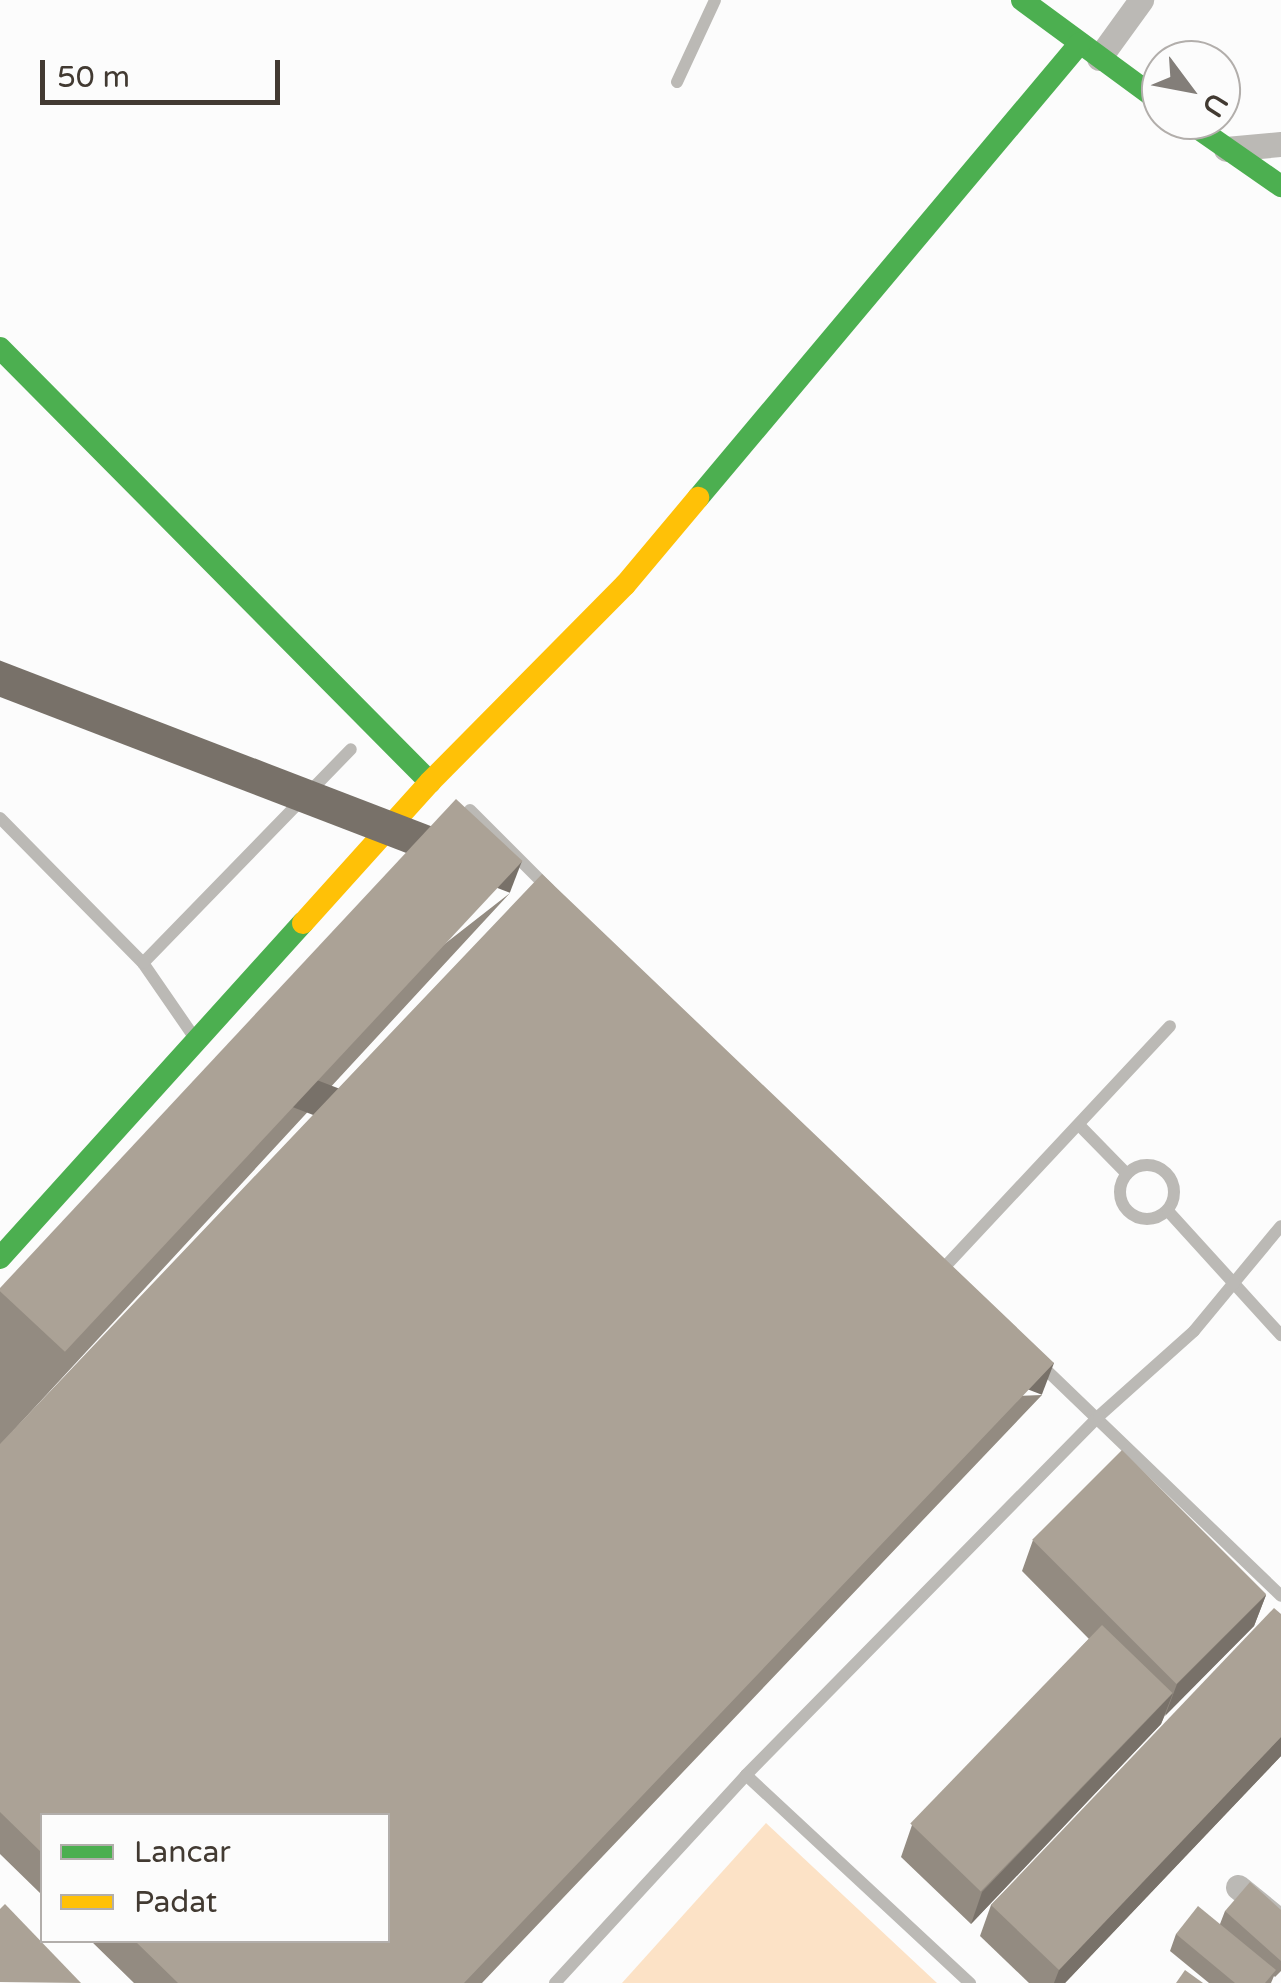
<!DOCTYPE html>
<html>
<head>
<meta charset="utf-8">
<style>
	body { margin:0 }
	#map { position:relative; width:1281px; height:1983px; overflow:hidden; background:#fcfcfc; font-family:"Varela Round",sans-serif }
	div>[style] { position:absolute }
	.green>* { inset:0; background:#fce2c6 }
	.lane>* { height:12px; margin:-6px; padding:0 6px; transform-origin:6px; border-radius:6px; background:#bbb9b5 }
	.lane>.ring { margin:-6px; padding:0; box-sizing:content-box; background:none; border:12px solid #bbb9b5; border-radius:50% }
	.street>* { height:25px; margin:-12.5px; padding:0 12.5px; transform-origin:12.5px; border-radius:12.5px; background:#bbb9b5 }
	.fast>* { height:22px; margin:-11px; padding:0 11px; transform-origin:11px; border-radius:11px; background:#4caf50 }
	.slow>* { height:22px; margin:-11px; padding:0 11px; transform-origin:11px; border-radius:11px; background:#ffc107 }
	.wall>* { inset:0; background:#938b81 }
	.shaded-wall>* { inset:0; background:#787169; transform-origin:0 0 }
	.building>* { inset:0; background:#aba296; transform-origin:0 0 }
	span { translate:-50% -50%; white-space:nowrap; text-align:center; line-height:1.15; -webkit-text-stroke:10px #fcfcfc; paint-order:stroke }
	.legend { position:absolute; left:40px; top:1813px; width:350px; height:130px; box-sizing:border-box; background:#fcfcfc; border:2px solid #b2aeab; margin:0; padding:12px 18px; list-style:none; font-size:30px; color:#423a32 }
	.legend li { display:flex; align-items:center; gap:20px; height:50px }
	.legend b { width:50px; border:2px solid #b2aeab }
	.north { position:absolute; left:1141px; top:40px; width:100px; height:100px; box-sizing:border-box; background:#fcfcfc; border:2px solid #b2aeab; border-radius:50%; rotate:122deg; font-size:28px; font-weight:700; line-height:40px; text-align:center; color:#423a32 }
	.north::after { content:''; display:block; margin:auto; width:35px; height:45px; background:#837e79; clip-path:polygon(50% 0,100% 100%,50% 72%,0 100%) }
	.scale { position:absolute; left:40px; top:60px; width:240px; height:45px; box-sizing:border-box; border:5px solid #423a32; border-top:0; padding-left:12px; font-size:30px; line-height:35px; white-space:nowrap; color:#423a32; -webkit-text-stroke:8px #fcfcfc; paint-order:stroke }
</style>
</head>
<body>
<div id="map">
	<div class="green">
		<i style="clip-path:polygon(766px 1823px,937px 1983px,622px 1983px)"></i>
	</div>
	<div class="lane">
		<i style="left:677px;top:82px;width:90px;rotate:-65.1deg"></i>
		<i style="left:470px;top:810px;width:112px;rotate:45deg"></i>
		<i style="left:0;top:818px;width:204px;rotate:45.4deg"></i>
		<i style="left:143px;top:963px;width:90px;rotate:55.4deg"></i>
		<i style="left:143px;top:963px;width:298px;rotate:-45.8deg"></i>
		<i style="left:1080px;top:1126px;width:67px;rotate:45.6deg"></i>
		<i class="ring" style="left:1120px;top:1165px;width:42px;height:42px"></i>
		<i style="left:1168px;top:1211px;width:168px;rotate:47.7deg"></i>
		<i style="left:939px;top:1273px;width:338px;rotate:-46.9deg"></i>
		<i style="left:1038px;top:1362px;width:337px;rotate:43.9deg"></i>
		<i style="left:746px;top:1775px;width:306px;rotate:42.9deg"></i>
		<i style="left:555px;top:1983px;width:282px;rotate:-47.4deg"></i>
		<i style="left:746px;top:1775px;width:503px;rotate:-45.48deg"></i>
		<i style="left:1099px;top:1416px;width:127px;rotate:-41.8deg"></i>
		<i style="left:1194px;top:1331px;width:136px;rotate:-50.4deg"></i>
	</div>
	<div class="street">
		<i style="left:1099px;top:58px;width:72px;rotate:-54.1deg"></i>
		<i style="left:1226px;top:149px;width:55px;rotate:-5.2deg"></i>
		<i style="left:1238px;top:1887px;width:55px;rotate:39.1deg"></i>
	</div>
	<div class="fast">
		<i style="left:1022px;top:0;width:172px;rotate:36.3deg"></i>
		<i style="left:1186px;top:120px;width:116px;rotate:34.8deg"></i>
		<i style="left:0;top:348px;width:611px;rotate:45.27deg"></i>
		<i style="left:698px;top:498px;width:594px;rotate:-49.98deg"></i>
		<i style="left:0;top:1258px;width:452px;rotate:-47.9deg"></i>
	</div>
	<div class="slow">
		<i style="left:303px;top:923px;width:190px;rotate:-48deg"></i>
		<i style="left:430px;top:782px;width:277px;rotate:-45.3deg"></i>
		<i style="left:625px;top:585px;width:114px;rotate:-50deg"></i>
	</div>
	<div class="wall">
		<i style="clip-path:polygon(510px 893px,13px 1431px,1042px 1395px,482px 1983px,134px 1983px,90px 1940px,388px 1940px,42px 1816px,42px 1895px,0 1854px,0 1291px)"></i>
		<i style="clip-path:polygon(1033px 1540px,1266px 1595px,1254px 1626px,1165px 1715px,1161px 1724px,971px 1924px,901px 1857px,912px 1825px,1089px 1639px,1022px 1571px)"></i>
		<i style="clip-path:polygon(1281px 1614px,1281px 1756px,1065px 1983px,1029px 1983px,980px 1936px,991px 1905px)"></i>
		<i style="clip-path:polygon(1281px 1910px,1281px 1971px,1275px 1977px,1274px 1976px,1271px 1983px,1209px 1983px,1170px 1951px,1176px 1934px,1220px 1924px,1225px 1911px)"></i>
	</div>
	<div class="shaded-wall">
		<i style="left:522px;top:861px;width:34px;height:768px;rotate:111deg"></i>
		<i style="left:1054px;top:1363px;width:34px;height:856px;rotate:111deg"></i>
		<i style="clip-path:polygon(1266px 1595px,1254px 1626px,1165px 1716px,1177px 1684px)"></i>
		<i style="clip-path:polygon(1173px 1693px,1161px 1724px,971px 1924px,982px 1892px)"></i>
		<i style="clip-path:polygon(1281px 1737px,1281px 1756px,1065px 1983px,1054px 1983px,1059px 1970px)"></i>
	</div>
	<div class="building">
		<i style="left:456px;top:799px;width:91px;height:671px;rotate:43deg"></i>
		<i style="clip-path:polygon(542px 874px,1054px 1363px,464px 1983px,178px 1983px,134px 1940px,388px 1940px,388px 1816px,42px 1816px,42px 1853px,0 1812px,0 1444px)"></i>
		<i style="left:1122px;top:1450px;width:204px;height:127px;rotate:45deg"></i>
		<i style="clip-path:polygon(1274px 1608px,1281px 1614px,1281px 1737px,1059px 1970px,991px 1905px)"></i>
		<i style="left:1102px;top:1625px;width:98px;height:276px;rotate:44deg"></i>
		<i style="clip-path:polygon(1250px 1882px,1281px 1910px,1281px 1961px,1225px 1911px)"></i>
		<i style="clip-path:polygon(5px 1904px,81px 1983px,0 1982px,0 1909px)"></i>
		<i style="clip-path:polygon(1198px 1906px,1276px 1970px,1265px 1983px,1235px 1983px,1176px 1934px)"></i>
		<i style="clip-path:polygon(1185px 1970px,1203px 1983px,1176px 1983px)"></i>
	</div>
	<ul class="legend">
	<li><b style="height:12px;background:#4caf50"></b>Lancar</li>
	<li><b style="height:12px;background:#ffc107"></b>Padat</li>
	</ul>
	<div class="north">U</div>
	<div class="scale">50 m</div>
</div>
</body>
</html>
